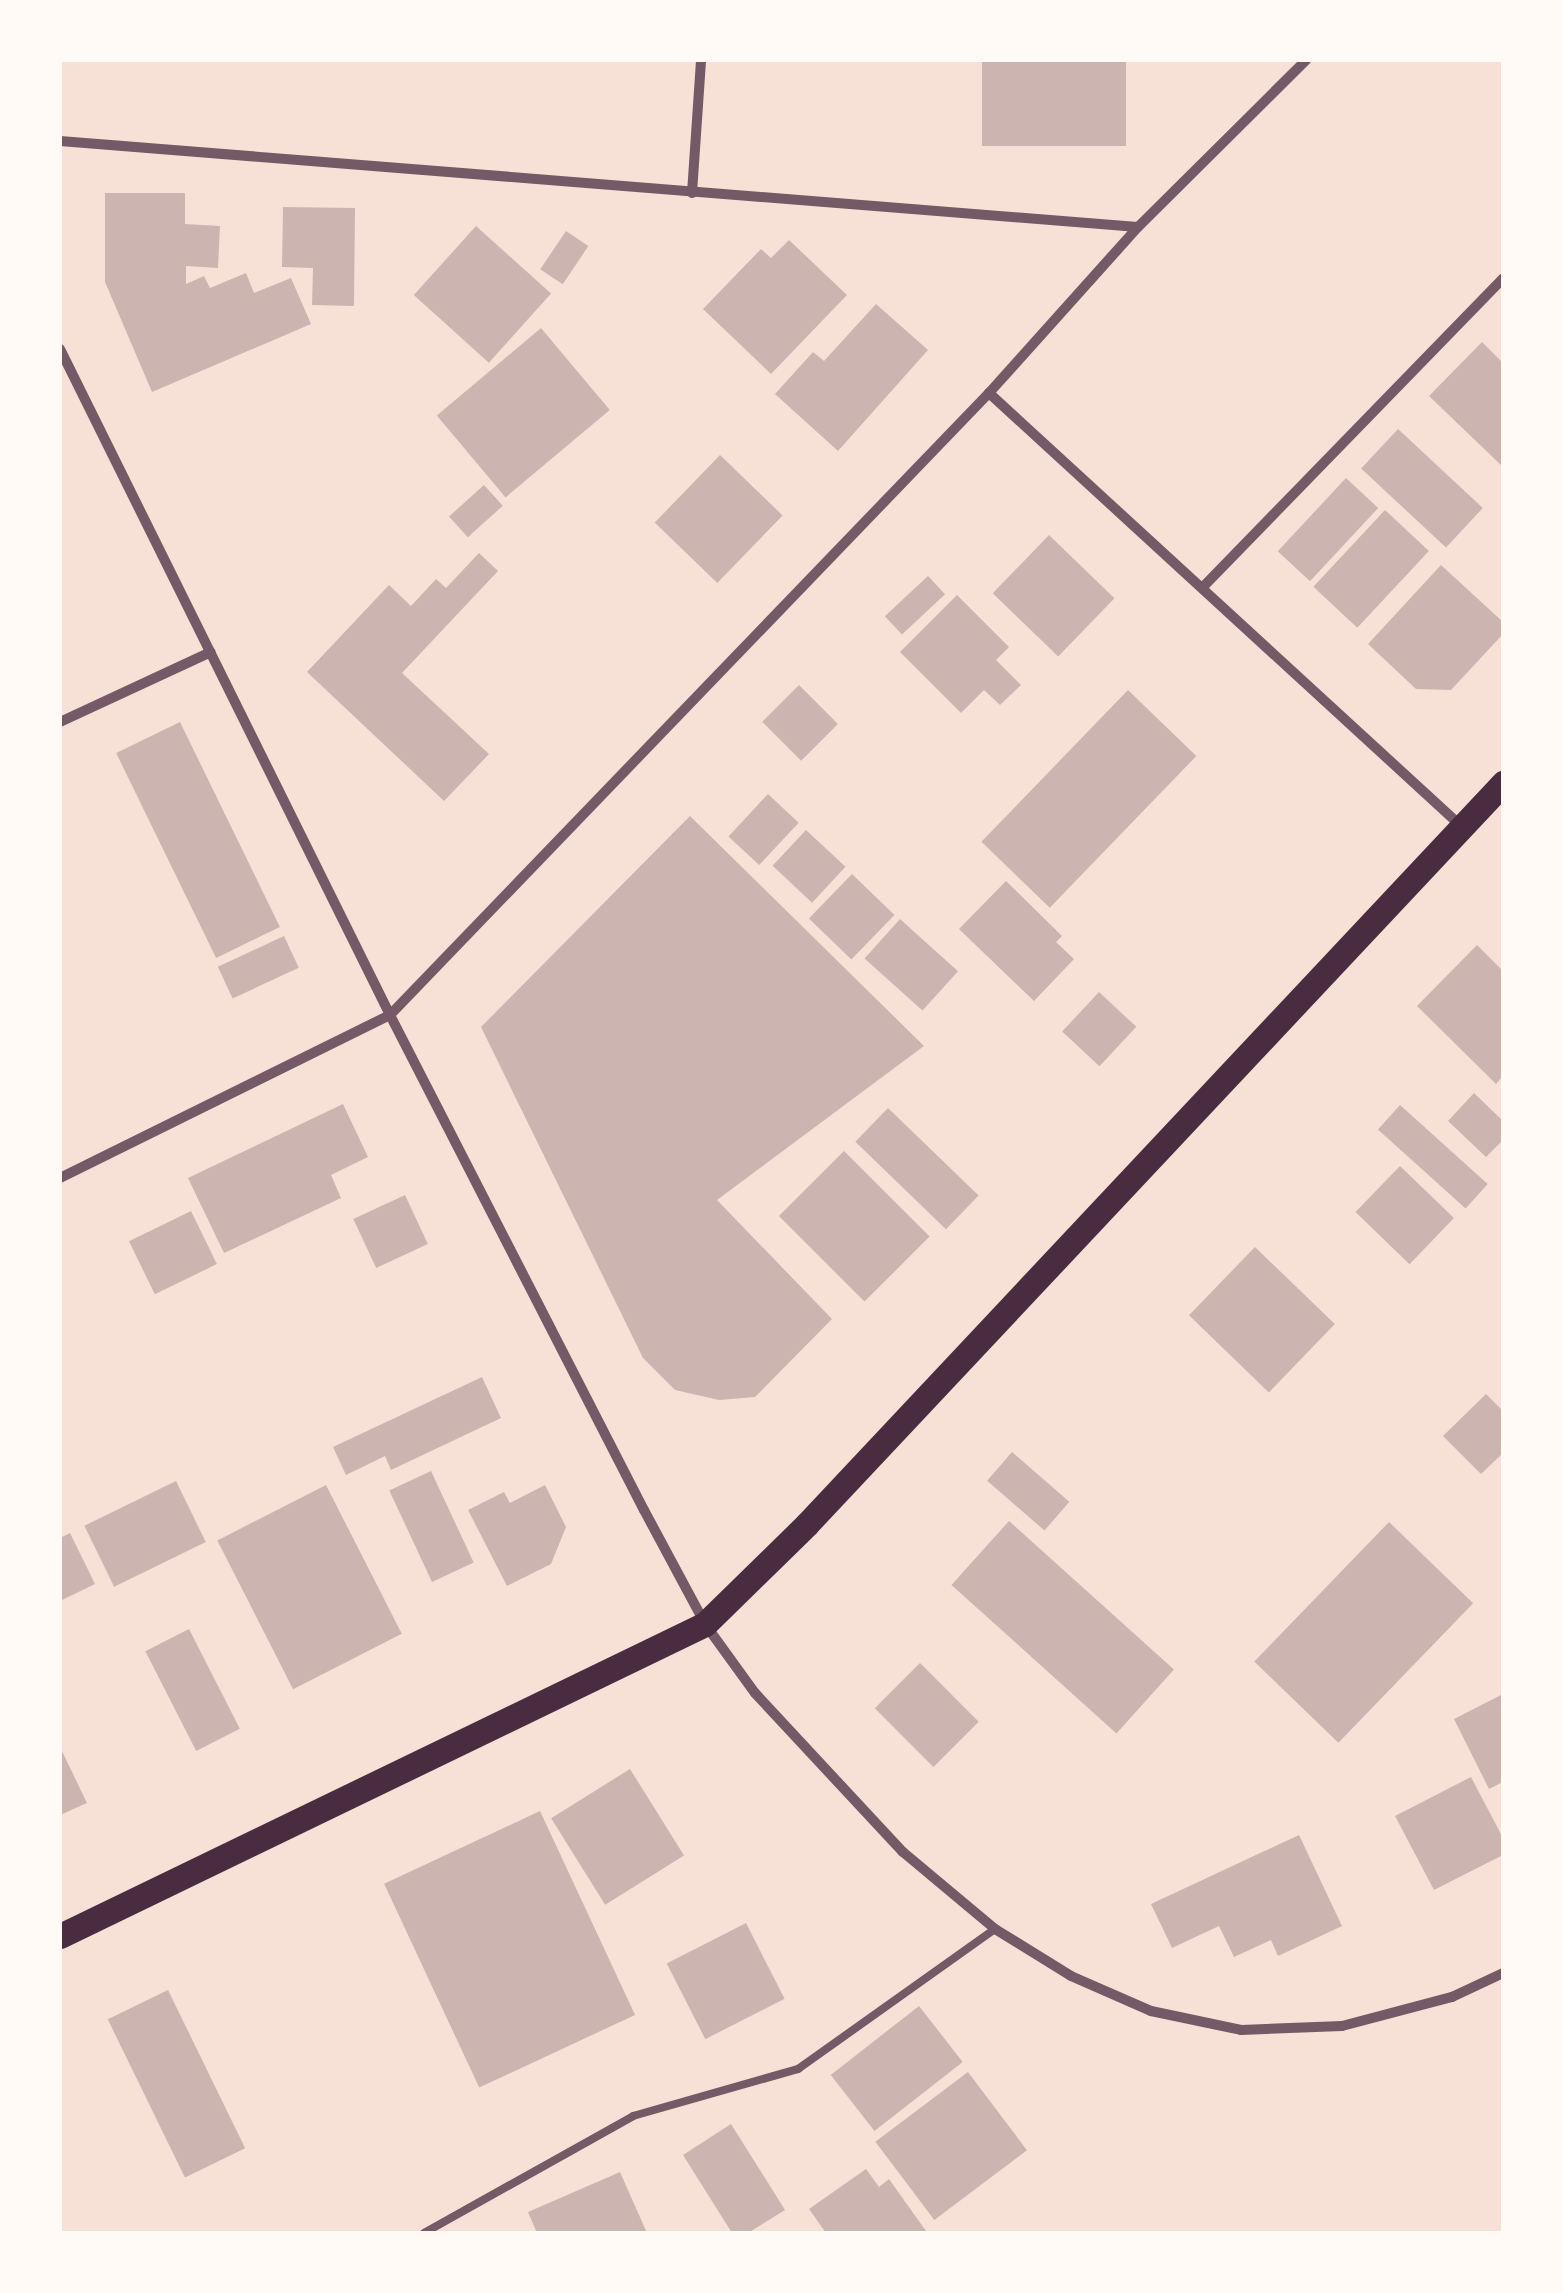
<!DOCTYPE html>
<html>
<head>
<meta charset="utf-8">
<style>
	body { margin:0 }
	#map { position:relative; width:1563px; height:2293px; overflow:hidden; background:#f7e1d7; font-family:Raleway,sans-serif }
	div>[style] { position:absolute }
	.building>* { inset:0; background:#ccb4b1; transform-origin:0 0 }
	.service>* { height:8px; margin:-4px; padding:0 4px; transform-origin:4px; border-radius:4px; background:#755966 }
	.minor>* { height:10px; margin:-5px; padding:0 5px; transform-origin:5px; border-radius:5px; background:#755966 }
	.primary>* { height:25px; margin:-12.5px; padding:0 12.5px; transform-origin:12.5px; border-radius:12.5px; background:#4a2c40 }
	span { translate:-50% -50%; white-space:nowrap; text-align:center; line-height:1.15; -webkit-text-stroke:8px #fffaf5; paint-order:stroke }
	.frame { position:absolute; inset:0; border:62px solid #fffaf5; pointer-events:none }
</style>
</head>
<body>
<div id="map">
	<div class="building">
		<i style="left:982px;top:60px;width:144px;height:86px"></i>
		<i style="clip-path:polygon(105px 193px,185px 193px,185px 224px,220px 226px,218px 268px,186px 266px,186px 284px,204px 276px,210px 288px,246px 273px,254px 293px,291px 278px,311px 324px,152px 392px,105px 282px)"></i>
		<i style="clip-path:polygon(283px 207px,355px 208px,354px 306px,312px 305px,313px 268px,282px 267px)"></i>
		<i style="left:476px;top:226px;width:101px;height:93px;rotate:42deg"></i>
		<i style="left:566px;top:231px;width:27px;height:46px;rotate:34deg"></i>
		<i style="clip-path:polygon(789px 240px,847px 295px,771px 374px,703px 309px,761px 249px,771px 258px)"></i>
		<i style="clip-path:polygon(876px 304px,928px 350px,838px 451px,775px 394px,813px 352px,824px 361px)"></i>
		<i style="left:541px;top:328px;width:107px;height:136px;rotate:50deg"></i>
		<i style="clip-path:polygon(1482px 342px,1503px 363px,1503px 467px,1429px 396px)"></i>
		<i style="left:1398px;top:429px;width:116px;height:54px;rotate:43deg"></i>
		<i style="left:720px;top:455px;width:87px;height:94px;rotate:44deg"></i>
		<i style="left:1346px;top:478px;width:44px;height:100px;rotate:43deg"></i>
		<i style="left:484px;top:485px;width:28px;height:47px;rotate:48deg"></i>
		<i style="left:1385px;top:510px;width:60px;height:105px;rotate:43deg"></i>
		<i style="left:1049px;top:535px;width:91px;height:81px;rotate:44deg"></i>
		<i style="clip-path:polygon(479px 553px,498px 571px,402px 673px,489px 754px,444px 801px,307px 672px,389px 585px,411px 606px,436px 579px,446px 588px)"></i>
		<i style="clip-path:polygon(1441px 565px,1503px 622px,1503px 634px,1451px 690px,1416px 689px,1368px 644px)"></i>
		<i style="left:928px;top:576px;width:25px;height:59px;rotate:47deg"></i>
		<i style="clip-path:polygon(957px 595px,1009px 647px,996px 660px,1021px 685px,1000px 705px,984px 690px,961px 713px,900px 652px)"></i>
		<i style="left:799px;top:685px;width:55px;height:52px;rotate:45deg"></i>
		<i style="left:1128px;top:690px;width:95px;height:211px;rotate:44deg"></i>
		<i style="left:180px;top:722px;width:228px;height:71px;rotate:64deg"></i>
		<i style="left:768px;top:794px;width:42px;height:58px;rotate:43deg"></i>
		<i style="clip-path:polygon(690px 816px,924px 1046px,717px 1200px,832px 1319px,755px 1397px,719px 1400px,675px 1390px,643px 1358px,481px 1027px)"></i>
		<i style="left:806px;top:830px;width:54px;height:49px;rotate:43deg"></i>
		<i style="left:852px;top:874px;width:59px;height:62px;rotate:44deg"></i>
		<i style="clip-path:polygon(1006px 881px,1062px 936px,1056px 942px,1074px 959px,1034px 1001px,959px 929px)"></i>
		<i style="left:900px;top:919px;width:78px;height:53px;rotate:42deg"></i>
		<i style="left:284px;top:936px;width:35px;height:73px;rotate:65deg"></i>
		<i style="clip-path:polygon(1477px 945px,1503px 971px,1503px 1076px,1496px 1084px,1417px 1006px)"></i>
		<i style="left:1099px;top:992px;width:51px;height:54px;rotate:43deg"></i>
		<i style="clip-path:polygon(1474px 1093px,1503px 1121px,1503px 1140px,1486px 1157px,1448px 1121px)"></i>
		<i style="clip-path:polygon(343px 1104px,368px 1157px,331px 1175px,341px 1198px,224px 1253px,188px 1178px)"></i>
		<i style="left:1400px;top:1105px;width:118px;height:33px;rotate:42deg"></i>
		<i style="left:888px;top:1108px;width:126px;height:47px;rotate:44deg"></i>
		<i style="left:844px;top:1151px;width:121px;height:92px;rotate:45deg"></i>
		<i style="left:1400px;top:1166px;width:75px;height:64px;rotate:44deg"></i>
		<i style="left:405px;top:1195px;width:54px;height:57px;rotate:65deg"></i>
		<i style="left:191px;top:1211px;width:59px;height:69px;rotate:64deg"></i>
		<i style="left:1255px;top:1247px;width:111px;height:95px;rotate:44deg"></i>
		<i style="clip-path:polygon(482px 1377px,501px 1418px,391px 1470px,385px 1456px,346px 1475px,333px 1447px)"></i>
		<i style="clip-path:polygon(1486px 1394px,1503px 1411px,1503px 1453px,1481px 1474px,1443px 1436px)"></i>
		<i style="left:1012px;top:1452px;width:76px;height:38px;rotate:41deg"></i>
		<i style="left:431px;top:1471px;width:101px;height:46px;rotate:65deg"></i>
		<i style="left:176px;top:1481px;width:68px;height:102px;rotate:64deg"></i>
		<i style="left:326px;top:1485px;width:167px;height:122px;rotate:63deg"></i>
		<i style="clip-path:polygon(545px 1485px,566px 1527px,551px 1564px,507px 1586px,468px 1510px,504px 1492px,510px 1503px)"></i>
		<i style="left:1009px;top:1521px;width:222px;height:86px;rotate:42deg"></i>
		<i style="left:1389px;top:1522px;width:117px;height:194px;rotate:44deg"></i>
		<i style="clip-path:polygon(70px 1533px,95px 1584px,60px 1601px,60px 1538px)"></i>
		<i style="left:189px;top:1629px;width:112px;height:49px;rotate:63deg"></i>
		<i style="left:920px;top:1663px;width:83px;height:64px;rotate:45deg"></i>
		<i style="clip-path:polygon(1503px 1694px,1503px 1782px,1489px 1789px,1454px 1719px)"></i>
		<i style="clip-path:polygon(60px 1747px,87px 1803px,60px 1815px)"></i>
		<i style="left:630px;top:1769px;width:102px;height:93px;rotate:58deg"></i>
		<i style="clip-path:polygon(1471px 1777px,1503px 1838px,1503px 1855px,1434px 1890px,1395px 1816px)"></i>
		<i style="left:540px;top:1811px;width:225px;height:172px;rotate:65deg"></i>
		<i style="clip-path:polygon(1299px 1835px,1342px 1926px,1278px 1956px,1271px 1940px,1234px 1957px,1219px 1926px,1172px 1948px,1151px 1904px)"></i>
		<i style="left:746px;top:1923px;width:85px;height:89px;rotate:63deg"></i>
		<i style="left:168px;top:1990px;width:176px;height:67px;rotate:64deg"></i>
		<i style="left:919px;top:2006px;width:71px;height:112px;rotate:52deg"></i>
		<i style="left:968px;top:2072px;width:98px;height:116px;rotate:53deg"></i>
		<i style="clip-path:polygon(731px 2124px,785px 2210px,748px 2233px,732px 2233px,683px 2155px)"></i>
		<i style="clip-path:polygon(866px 2169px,879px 2187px,889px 2179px,926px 2231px,826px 2233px,809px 2209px)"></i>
		<i style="clip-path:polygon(620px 2172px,647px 2233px,537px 2233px,528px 2212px)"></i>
	</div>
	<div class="service">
		<i style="left:424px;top:2233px;width:240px;rotate:-29.2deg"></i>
		<i style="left:633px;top:2116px;width:172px;rotate:-15.9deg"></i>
		<i style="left:798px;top:2069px;width:242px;rotate:-35.4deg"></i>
	</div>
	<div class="minor">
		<i style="left:60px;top:141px;width:1081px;rotate:4.56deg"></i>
		<i style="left:692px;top:193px;width:133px;rotate:-86.1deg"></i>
		<i style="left:60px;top:349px;width:743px;rotate:63.64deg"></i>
		<i style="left:390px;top:1015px;width:556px;rotate:62.84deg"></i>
		<i style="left:644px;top:1510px;width:129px;rotate:61.8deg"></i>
		<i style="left:705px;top:1624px;width:85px;rotate:54.1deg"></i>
		<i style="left:755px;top:1693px;width:217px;rotate:47.1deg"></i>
		<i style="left:903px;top:1852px;width:120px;rotate:39.9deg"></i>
		<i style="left:995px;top:1929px;width:89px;rotate:31.7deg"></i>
		<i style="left:1071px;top:1976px;width:87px;rotate:23.6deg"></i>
		<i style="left:1151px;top:2011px;width:92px;rotate:11.9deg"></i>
		<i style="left:1241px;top:2030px;width:101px;rotate:-2.3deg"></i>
		<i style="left:1342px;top:2026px;width:114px;rotate:-14.8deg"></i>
		<i style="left:1452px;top:1997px;width:56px;rotate:-25.2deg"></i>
		<i style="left:989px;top:393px;width:639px;rotate:42.53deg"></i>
		<i style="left:1202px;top:588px;width:432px;rotate:-45.8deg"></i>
		<i style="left:60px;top:722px;width:166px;rotate:-24.9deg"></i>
		<i style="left:60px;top:1178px;width:368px;rotate:-26.3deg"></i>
		<i style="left:390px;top:1015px;width:864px;rotate:-46.08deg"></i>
		<i style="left:989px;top:393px;width:223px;rotate:-48.1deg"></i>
		<i style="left:1138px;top:227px;width:237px;rotate:-44.8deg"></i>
	</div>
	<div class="primary">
		<i style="left:60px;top:1936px;width:716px;rotate:-25.81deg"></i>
		<i style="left:705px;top:1624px;width:143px;rotate:-44.4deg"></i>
		<i style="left:807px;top:1524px;width:1017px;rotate:-46.79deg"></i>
	</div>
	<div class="frame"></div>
</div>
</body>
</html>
